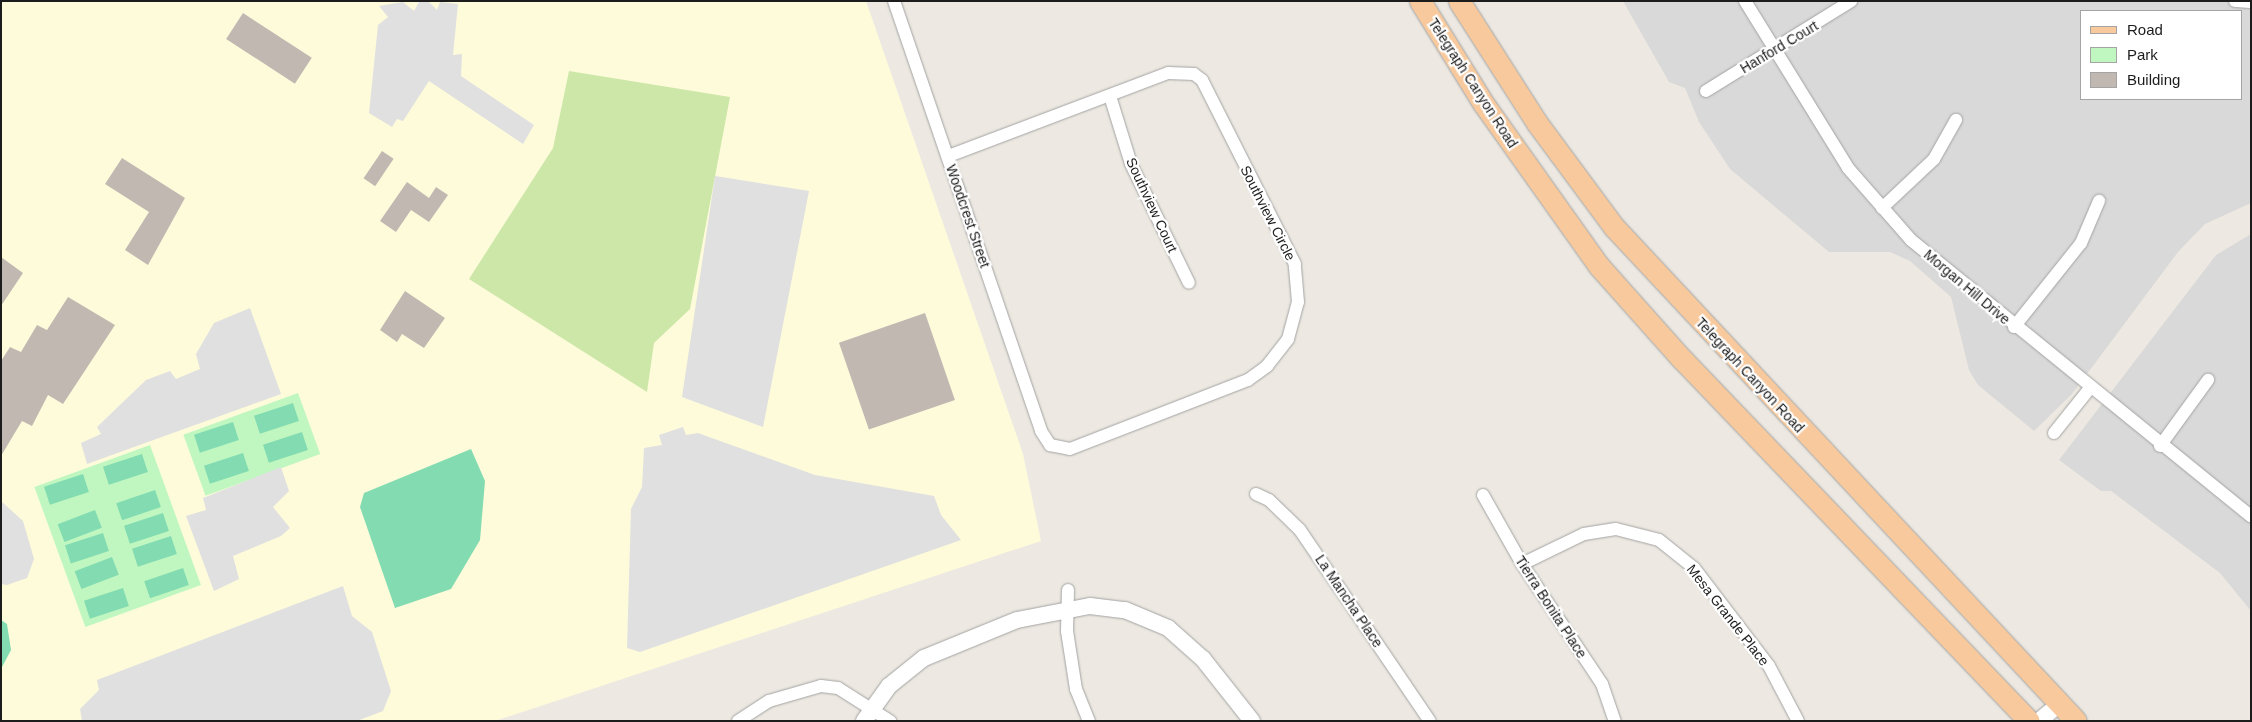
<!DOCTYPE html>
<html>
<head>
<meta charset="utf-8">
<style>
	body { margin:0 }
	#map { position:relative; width:2252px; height:722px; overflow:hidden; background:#ede9e2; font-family:Helvetica,sans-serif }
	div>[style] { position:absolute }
	.residential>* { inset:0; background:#dad9d9 }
	.education>* { inset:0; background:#fefbdb }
	.grass>* { inset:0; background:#cde7a9 }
	.park>* { inset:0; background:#c0f7c0; transform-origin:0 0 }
	.pitch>* { inset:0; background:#82dbb1; transform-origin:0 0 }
	.parking>* { inset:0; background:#e0e0e0 }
	.building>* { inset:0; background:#c2b8b2; transform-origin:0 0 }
	.roads { filter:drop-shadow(0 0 1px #a3a3a3) drop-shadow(0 0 1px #a3a3a3) }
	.minor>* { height:12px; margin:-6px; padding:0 6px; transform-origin:6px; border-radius:6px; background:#fff }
	.tertiary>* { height:16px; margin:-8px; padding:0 8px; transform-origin:8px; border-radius:8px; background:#fff }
	.primary>* { height:21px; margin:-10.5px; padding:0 10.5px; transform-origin:10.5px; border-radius:10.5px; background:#f8c99c }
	span { translate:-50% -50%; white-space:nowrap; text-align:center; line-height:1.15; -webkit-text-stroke:4.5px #fff; paint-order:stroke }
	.street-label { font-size:14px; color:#1c1c1c }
	.frame { position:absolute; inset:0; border:2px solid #1c1c1c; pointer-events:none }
	.legend { position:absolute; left:2080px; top:10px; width:162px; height:90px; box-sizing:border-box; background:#fff; border:1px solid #a4a4a4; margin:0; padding:6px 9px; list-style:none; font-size:15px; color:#1c1c1c }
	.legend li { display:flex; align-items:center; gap:10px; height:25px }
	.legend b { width:25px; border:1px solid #a4a4a4 }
</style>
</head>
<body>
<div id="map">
	<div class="residential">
		<i style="clip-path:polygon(evenodd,1623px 1px,2251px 1px,2251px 203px,2205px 224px,2178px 252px,2072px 394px,2034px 431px,1978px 385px,1969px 370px,1951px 297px,1910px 261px,1890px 252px,1829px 252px,1730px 169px,1699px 122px,1685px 88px,1669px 82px,1623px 1px,2081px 11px,2241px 11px,2241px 99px,2081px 99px,2081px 11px)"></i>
		<i style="clip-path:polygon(2251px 234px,2251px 611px,2220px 573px,2111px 491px,2101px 491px,2059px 460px,2216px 255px)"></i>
	</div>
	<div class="education">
		<i style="clip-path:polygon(1px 1px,866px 1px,1023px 454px,1041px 541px,495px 721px,1px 721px)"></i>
	</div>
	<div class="grass">
		<i style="clip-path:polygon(569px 71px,730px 97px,690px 309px,654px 343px,647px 392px,469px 279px,553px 148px)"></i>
	</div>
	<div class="park">
		<i style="left:298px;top:393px;width:65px;height:122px;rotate:70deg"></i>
		<i style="left:150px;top:445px;width:149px;height:123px;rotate:70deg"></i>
	</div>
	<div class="pitch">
		<i style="left:293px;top:403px;width:19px;height:41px;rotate:72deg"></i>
		<i style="left:233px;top:422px;width:19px;height:41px;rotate:72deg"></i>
		<i style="left:302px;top:432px;width:19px;height:41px;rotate:72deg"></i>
		<i style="clip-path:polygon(471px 449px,485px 481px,480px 540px,451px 589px,395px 608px,360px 507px,364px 493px)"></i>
		<i style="left:243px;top:453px;width:19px;height:41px;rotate:72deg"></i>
		<i style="left:142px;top:454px;width:19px;height:41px;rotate:72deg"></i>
		<i style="left:83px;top:474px;width:19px;height:41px;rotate:72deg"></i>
		<i style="left:155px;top:490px;width:18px;height:41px;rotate:71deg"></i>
		<i style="left:95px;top:510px;width:19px;height:40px;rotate:69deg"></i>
		<i style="left:163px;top:513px;width:19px;height:41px;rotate:72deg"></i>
		<i style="left:103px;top:533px;width:19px;height:40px;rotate:72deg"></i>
		<i style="left:171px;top:536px;width:19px;height:41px;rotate:72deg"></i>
		<i style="left:112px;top:557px;width:19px;height:40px;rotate:69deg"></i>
		<i style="left:183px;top:568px;width:18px;height:41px;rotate:71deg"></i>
		<i style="left:123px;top:588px;width:19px;height:41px;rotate:72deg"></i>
		<i style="clip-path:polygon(1px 620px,7px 624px,11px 650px,1px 669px)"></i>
	</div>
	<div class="parking">
		<i style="clip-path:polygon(403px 2px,414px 11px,419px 2px,429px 2px,437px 10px,440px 2px,458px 4px,453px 55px,462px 54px,461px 76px,534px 125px,523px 144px,429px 81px,403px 121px,397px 119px,392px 127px,369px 113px,378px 25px,388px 17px,379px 6px)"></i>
		<i style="clip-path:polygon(715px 176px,809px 191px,763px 427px,682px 397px)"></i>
		<i style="clip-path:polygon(250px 308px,281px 394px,87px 464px,81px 443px,101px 434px,97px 427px,146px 380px,170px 371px,176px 379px,200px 369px,196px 354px,214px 323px)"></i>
		<i style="clip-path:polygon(683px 427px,686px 435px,698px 433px,815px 475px,934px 496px,941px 515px,961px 540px,640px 652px,627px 648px,631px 509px,642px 487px,644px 448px,662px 445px,659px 435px)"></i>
		<i style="clip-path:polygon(281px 467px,289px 491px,273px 507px,290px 528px,281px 536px,233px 556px,239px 579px,214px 591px,186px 516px,206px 510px,203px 498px)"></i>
		<i style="clip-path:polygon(1px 501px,23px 521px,34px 559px,27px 578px,7px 585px,1px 584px)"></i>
		<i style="clip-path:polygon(343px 586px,352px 616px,372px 632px,391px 691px,383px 711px,357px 721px,82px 721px,80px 709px,99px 690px,97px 680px)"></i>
	</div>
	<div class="building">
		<i style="left:243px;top:13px;width:82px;height:31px;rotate:33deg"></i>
		<i style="left:382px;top:151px;width:14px;height:33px;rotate:34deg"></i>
		<i style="clip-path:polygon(122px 158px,185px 198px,148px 265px,125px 250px,149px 212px,105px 184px)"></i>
		<i style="clip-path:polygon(407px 182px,429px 198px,436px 187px,448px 195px,429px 222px,411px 210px,396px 232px,380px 221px)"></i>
		<i style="clip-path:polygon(1px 257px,23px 273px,1px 306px)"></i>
		<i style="clip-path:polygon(405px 291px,445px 318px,424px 348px,402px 334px,397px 342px,380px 330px)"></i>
		<i style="clip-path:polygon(68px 297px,115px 325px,63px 404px,48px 395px,32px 426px,22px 421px,1px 456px,1px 361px,10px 347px,21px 352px,37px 325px,47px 330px)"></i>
		<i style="left:925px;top:313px;width:92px;height:91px;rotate:71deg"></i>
	</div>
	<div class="roads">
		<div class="minor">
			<i style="left:894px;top:1px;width:454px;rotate:71.1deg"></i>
			<i style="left:1041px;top:431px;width:17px;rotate:57deg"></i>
			<i style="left:1050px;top:445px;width:20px;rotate:11deg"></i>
			<i style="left:1070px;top:449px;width:191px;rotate:-21.2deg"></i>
			<i style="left:1248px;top:380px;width:24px;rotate:-36deg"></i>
			<i style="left:1267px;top:366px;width:34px;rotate:-52deg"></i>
			<i style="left:1288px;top:339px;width:38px;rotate:-75deg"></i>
			<i style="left:1298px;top:302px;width:38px;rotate:-95deg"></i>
			<i style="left:1295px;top:264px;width:206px;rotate:-116.8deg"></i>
			<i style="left:1202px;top:80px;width:10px;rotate:-143deg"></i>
			<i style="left:1194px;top:74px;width:26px;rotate:-178deg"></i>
			<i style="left:1168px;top:73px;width:235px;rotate:159.3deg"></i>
			<i style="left:1745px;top:1px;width:196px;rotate:58.3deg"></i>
			<i style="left:1848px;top:168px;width:96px;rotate:48.8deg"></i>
			<i style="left:1911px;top:240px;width:438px;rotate:39.1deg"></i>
			<i style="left:2235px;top:1px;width:16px;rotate:4deg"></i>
			<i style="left:1706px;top:91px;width:171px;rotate:-31.8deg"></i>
			<i style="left:1110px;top:96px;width:71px;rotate:72.8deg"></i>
			<i style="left:1131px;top:164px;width:132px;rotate:64deg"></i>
			<i style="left:1882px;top:208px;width:71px;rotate:-43.3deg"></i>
			<i style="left:1934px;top:159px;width:45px;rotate:-60.6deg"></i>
			<i style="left:2014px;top:327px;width:107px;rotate:-51.4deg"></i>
			<i style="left:2081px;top:243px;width:46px;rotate:-66.8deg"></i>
			<i style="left:2054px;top:433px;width:58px;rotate:-51.3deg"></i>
			<i style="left:2160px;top:446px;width:82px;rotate:-54deg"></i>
			<i style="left:1256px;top:494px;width:14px;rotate:25deg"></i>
			<i style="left:1269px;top:500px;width:43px;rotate:44.1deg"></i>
			<i style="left:1300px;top:530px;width:231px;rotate:55.8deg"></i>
			<i style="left:1483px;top:495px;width:79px;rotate:60.5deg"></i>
			<i style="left:1522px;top:564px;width:144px;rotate:56.3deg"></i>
			<i style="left:1602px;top:684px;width:39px;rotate:71deg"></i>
			<i style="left:1522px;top:564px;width:69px;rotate:-25.8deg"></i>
			<i style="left:1584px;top:534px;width:32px;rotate:-9deg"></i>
			<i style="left:1616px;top:529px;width:44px;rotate:14.3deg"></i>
			<i style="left:1659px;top:540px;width:45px;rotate:38.7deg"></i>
			<i style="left:1694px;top:568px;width:123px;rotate:52.6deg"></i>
			<i style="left:1769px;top:666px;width:62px;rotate:62.2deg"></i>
			<i style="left:1068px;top:590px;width:41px;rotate:91.4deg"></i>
			<i style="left:1067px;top:631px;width:59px;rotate:81.2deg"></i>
			<i style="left:1076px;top:689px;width:35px;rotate:68deg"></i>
			<i style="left:738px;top:721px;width:37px;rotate:-33deg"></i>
			<i style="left:769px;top:701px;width:54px;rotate:-16.1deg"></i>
			<i style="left:821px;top:686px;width:17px;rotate:7deg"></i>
			<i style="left:838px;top:688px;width:62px;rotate:32.4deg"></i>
		</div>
		<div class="tertiary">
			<i style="left:864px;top:721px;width:43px;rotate:-54.5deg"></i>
			<i style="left:889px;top:686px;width:45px;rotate:-38.7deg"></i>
			<i style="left:924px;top:658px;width:100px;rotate:-22.2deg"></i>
			<i style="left:1017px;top:620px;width:74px;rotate:-10.9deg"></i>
			<i style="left:1090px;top:606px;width:35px;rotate:7deg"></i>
			<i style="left:1125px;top:610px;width:47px;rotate:22.7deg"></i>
			<i style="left:1168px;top:628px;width:47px;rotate:41.5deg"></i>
			<i style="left:1203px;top:659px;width:79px;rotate:51.7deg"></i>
			<i style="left:2039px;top:721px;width:26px;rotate:-40deg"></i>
		</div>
		<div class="primary">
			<i style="left:1420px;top:1px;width:120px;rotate:58.3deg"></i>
			<i style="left:1483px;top:103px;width:200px;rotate:54.6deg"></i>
			<i style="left:1599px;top:266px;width:125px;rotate:48.3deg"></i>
			<i style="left:1682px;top:359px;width:501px;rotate:46.21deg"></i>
			<i style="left:1459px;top:1px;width:145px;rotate:57.4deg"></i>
			<i style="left:1537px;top:123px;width:129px;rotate:53.5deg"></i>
			<i style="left:1614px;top:227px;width:676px;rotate:46.92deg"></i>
		</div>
	</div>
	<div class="street-label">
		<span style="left:1779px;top:47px;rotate:-31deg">Hanford Court</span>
		<span style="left:1473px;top:83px;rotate:57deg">Telegraph Canyon Road</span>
		<span style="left:1152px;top:205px;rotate:65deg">Southview Court</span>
		<span style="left:1268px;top:213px;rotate:63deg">Southview Circle</span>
		<span style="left:968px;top:216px;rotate:71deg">Woodcrest Street</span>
		<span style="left:1967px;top:287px;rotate:40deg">Morgan Hill Drive</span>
		<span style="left:1750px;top:375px;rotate:47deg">Telegraph Canyon Road</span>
		<span style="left:1349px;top:601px;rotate:56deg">La Mancha Place</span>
		<span style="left:1551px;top:607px;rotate:57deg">Tierra Bonita Place</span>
		<span style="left:1728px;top:615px;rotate:52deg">Mesa Grande Place</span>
	</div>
	<div class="frame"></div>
	<ul class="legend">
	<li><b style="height:6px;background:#f8c99c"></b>Road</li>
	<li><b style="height:14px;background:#c0f7c0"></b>Park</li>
	<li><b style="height:14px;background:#c2b8b2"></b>Building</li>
	</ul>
</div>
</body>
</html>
